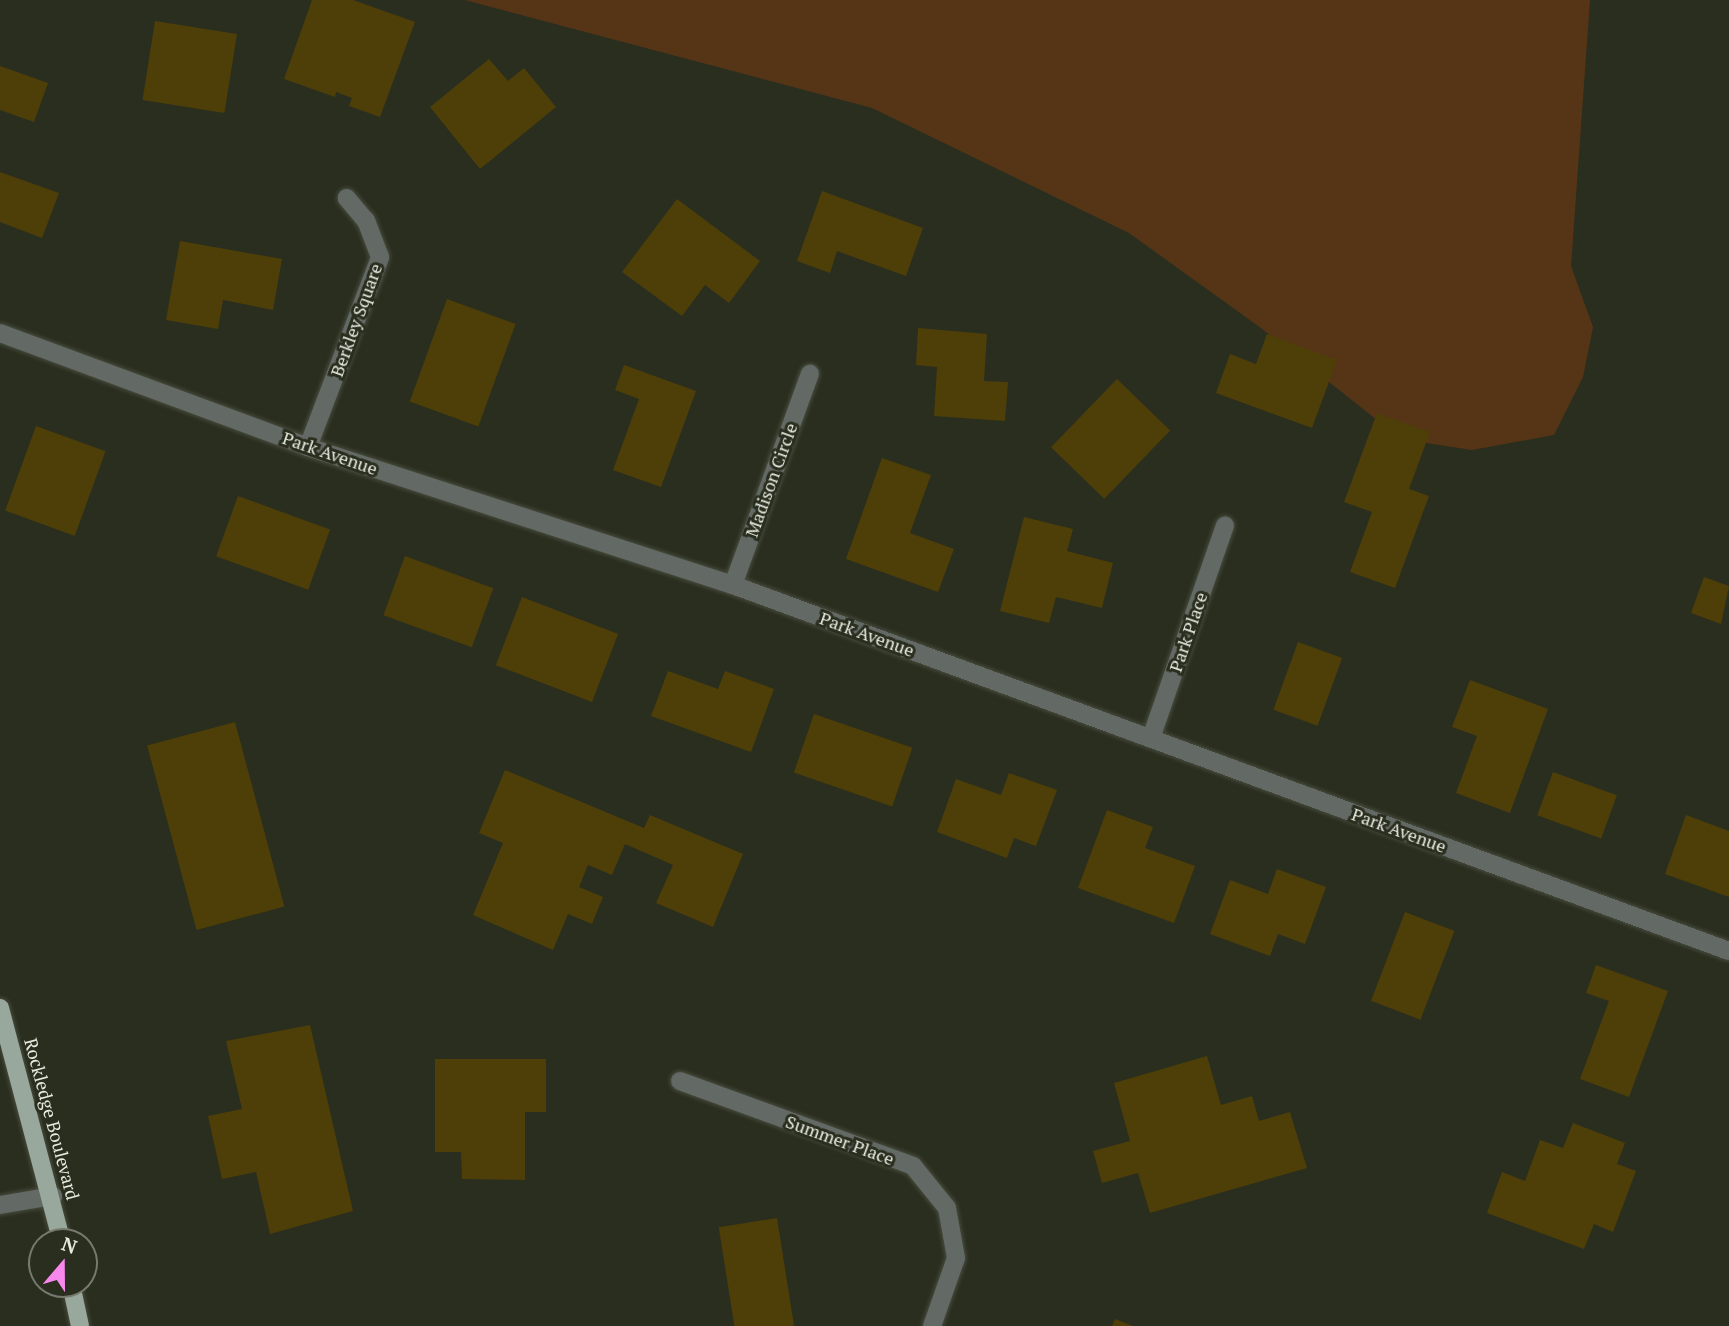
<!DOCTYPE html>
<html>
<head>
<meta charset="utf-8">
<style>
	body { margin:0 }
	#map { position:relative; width:1729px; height:1326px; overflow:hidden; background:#2a2e1f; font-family:"PT Serif",serif }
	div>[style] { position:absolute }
	.green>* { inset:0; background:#563517 }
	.building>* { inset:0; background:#4e3e08; transform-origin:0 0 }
	.roads { filter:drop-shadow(0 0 2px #484c3e) drop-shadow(0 0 2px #484c3e) }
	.street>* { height:18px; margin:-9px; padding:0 9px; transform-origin:9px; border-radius:9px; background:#636a65 }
	.primary>* { height:18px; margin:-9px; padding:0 9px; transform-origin:9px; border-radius:9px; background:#99a89c }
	span { translate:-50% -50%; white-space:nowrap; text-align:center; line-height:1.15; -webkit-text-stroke:6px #2a2e1f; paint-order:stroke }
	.street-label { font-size:18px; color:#e7eae1 }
	.north { position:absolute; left:28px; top:1228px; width:70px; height:70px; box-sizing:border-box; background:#2a2e1f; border:2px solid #76796d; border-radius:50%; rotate:20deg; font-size:19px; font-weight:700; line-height:28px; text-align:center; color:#e7eae1 }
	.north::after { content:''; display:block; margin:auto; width:24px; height:32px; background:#f888eb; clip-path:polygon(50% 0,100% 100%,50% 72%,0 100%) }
</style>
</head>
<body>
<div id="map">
	<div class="green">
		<i style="clip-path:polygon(465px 0,1590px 0,1571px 266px,1593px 327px,1583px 377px,1554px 435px,1472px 450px,1401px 439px,1261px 328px,1129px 233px,872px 108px)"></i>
	</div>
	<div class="building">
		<i style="clip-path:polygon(312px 0,353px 0,415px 22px,380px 117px,349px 106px,352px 98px,336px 92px,335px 97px,284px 79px)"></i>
		<i style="left:155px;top:21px;width:83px;height:80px;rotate:9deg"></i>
		<i style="clip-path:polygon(489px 59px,508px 81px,524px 68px,556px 107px,480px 169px,430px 107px)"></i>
		<i style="clip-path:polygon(0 66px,48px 83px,34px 122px,0 110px)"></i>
		<i style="clip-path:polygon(0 172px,59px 193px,42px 238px,0 222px)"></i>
		<i style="clip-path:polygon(822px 191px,923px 228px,906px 276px,837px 251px,830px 273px,797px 261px)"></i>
		<i style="clip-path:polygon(677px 199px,760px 261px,729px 303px,705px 285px,682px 316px,622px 272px)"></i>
		<i style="clip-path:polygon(180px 241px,282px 259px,273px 310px,223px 300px,218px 329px,166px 320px)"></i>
		<i style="left:447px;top:299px;width:73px;height:109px;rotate:20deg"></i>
		<i style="clip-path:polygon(918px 328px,987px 334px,984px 381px,1008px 382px,1005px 421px,934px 416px,937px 367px,916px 365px)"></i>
		<i style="clip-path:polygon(1267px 334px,1337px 360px,1312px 428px,1216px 393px,1230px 354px,1256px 364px)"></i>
		<i style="clip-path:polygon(624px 365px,696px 391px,661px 487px,613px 470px,639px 399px,615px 390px)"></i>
		<i style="left:1117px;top:379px;width:74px;height:95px;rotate:44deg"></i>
		<i style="clip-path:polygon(1377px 413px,1430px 432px,1409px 489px,1429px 496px,1395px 588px,1350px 572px,1372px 512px,1344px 502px)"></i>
		<i style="left:36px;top:426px;width:74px;height:90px;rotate:20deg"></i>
		<i style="clip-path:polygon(882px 458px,931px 475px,910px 533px,954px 549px,938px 592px,846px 559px)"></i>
		<i style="left:238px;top:496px;width:98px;height:64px;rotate:20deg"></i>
		<i style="clip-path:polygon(1024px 517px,1073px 529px,1067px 551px,1113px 563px,1102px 608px,1056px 597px,1049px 623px,1000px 611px)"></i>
		<i style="left:405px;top:556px;width:94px;height:63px;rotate:20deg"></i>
		<i style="clip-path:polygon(1704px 577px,1729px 586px,1721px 624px,1691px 613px)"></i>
		<i style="left:522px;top:597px;width:103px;height:73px;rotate:21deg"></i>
		<i style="left:1298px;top:642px;width:47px;height:72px;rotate:20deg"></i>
		<i style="clip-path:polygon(668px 671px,718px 689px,725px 671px,774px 689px,751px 752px,651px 716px)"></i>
		<i style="clip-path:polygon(1470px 680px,1548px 709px,1510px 813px,1456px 793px,1477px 736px,1452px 727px)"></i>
		<i style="left:814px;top:714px;width:104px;height:62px;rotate:19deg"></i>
		<i style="left:235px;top:722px;width:191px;height:91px;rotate:75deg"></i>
		<i style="clip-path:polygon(505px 770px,644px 828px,650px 815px,743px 854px,713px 927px,656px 903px,673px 865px,625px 844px,612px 875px,588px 865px,579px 887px,603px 897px,592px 924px,568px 914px,553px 950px,473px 915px,503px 843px,479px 833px)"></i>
		<i style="left:1553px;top:772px;width:68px;height:46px;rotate:20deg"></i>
		<i style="clip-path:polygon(1009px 773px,1057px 790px,1036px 846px,1014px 838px,1007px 858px,937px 832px,956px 779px,1001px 795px)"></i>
		<i style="clip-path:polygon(1107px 810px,1153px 827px,1145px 848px,1195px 866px,1174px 923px,1078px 888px)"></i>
		<i style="clip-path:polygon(1686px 815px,1729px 831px,1729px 897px,1665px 874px)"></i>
		<i style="clip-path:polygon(1277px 869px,1326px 887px,1305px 944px,1278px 934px,1270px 956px,1210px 934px,1230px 880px,1268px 894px)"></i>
		<i style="left:1405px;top:912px;width:53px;height:95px;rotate:21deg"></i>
		<i style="clip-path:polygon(1596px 965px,1668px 991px,1629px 1097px,1580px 1079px,1609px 1001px,1586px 993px)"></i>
		<i style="clip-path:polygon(310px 1025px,353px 1211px,270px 1234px,256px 1172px,222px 1179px,208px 1116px,242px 1109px,226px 1041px)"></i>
		<i style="clip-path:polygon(1207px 1056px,1221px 1105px,1252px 1096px,1259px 1121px,1290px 1112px,1307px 1168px,1150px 1213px,1138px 1173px,1102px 1183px,1093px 1151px,1130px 1141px,1114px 1083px)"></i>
		<i style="clip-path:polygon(435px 1059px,546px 1059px,546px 1112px,525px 1112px,525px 1180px,462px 1179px,461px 1152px,435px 1152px)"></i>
		<i style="clip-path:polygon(1573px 1123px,1625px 1143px,1617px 1164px,1636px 1171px,1613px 1232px,1594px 1224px,1584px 1249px,1487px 1213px,1502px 1172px,1525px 1181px,1540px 1140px,1563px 1148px)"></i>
		<i style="left:777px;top:1218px;width:109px;height:59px;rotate:81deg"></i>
		<i style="clip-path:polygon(1115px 1319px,1133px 1326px,1112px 1326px)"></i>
	</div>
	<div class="roads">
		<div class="street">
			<i style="left:0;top:333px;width:328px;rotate:20.3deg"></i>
			<i style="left:308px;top:447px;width:447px;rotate:18deg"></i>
			<i style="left:733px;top:585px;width:1061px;rotate:20.18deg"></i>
			<i style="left:308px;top:447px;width:203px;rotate:-69.2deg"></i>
			<i style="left:380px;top:257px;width:39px;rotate:-111deg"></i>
			<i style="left:366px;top:221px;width:30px;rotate:-130deg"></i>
			<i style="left:733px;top:585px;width:225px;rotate:-70deg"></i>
			<i style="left:1151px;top:738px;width:225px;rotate:-70.8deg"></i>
			<i style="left:680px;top:1081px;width:248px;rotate:20deg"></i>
			<i style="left:913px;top:1166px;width:54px;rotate:51deg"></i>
			<i style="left:947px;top:1208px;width:51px;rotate:79.8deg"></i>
			<i style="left:956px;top:1258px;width:72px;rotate:109.4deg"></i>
			<i style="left:0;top:1205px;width:54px;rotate:-9.6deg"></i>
		</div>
		<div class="primary">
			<i style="left:0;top:1008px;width:242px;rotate:75.2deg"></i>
			<i style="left:71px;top:1284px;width:43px;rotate:77.9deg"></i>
		</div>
	</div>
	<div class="street-label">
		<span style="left:356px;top:320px;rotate:-70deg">Berkley Square</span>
		<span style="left:330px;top:453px;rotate:19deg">Park Avenue</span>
		<span style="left:771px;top:480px;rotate:-70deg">Madison Circle</span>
		<span style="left:1188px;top:632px;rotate:-71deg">Park Place</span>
		<span style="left:867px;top:634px;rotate:20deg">Park Avenue</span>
		<span style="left:1399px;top:830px;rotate:20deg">Park Avenue</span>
		<span style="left:52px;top:1119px;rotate:75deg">Rockledge Boulevard</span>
		<span style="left:840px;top:1140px;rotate:20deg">Summer Place</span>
	</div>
	<div class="north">N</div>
</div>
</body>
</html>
